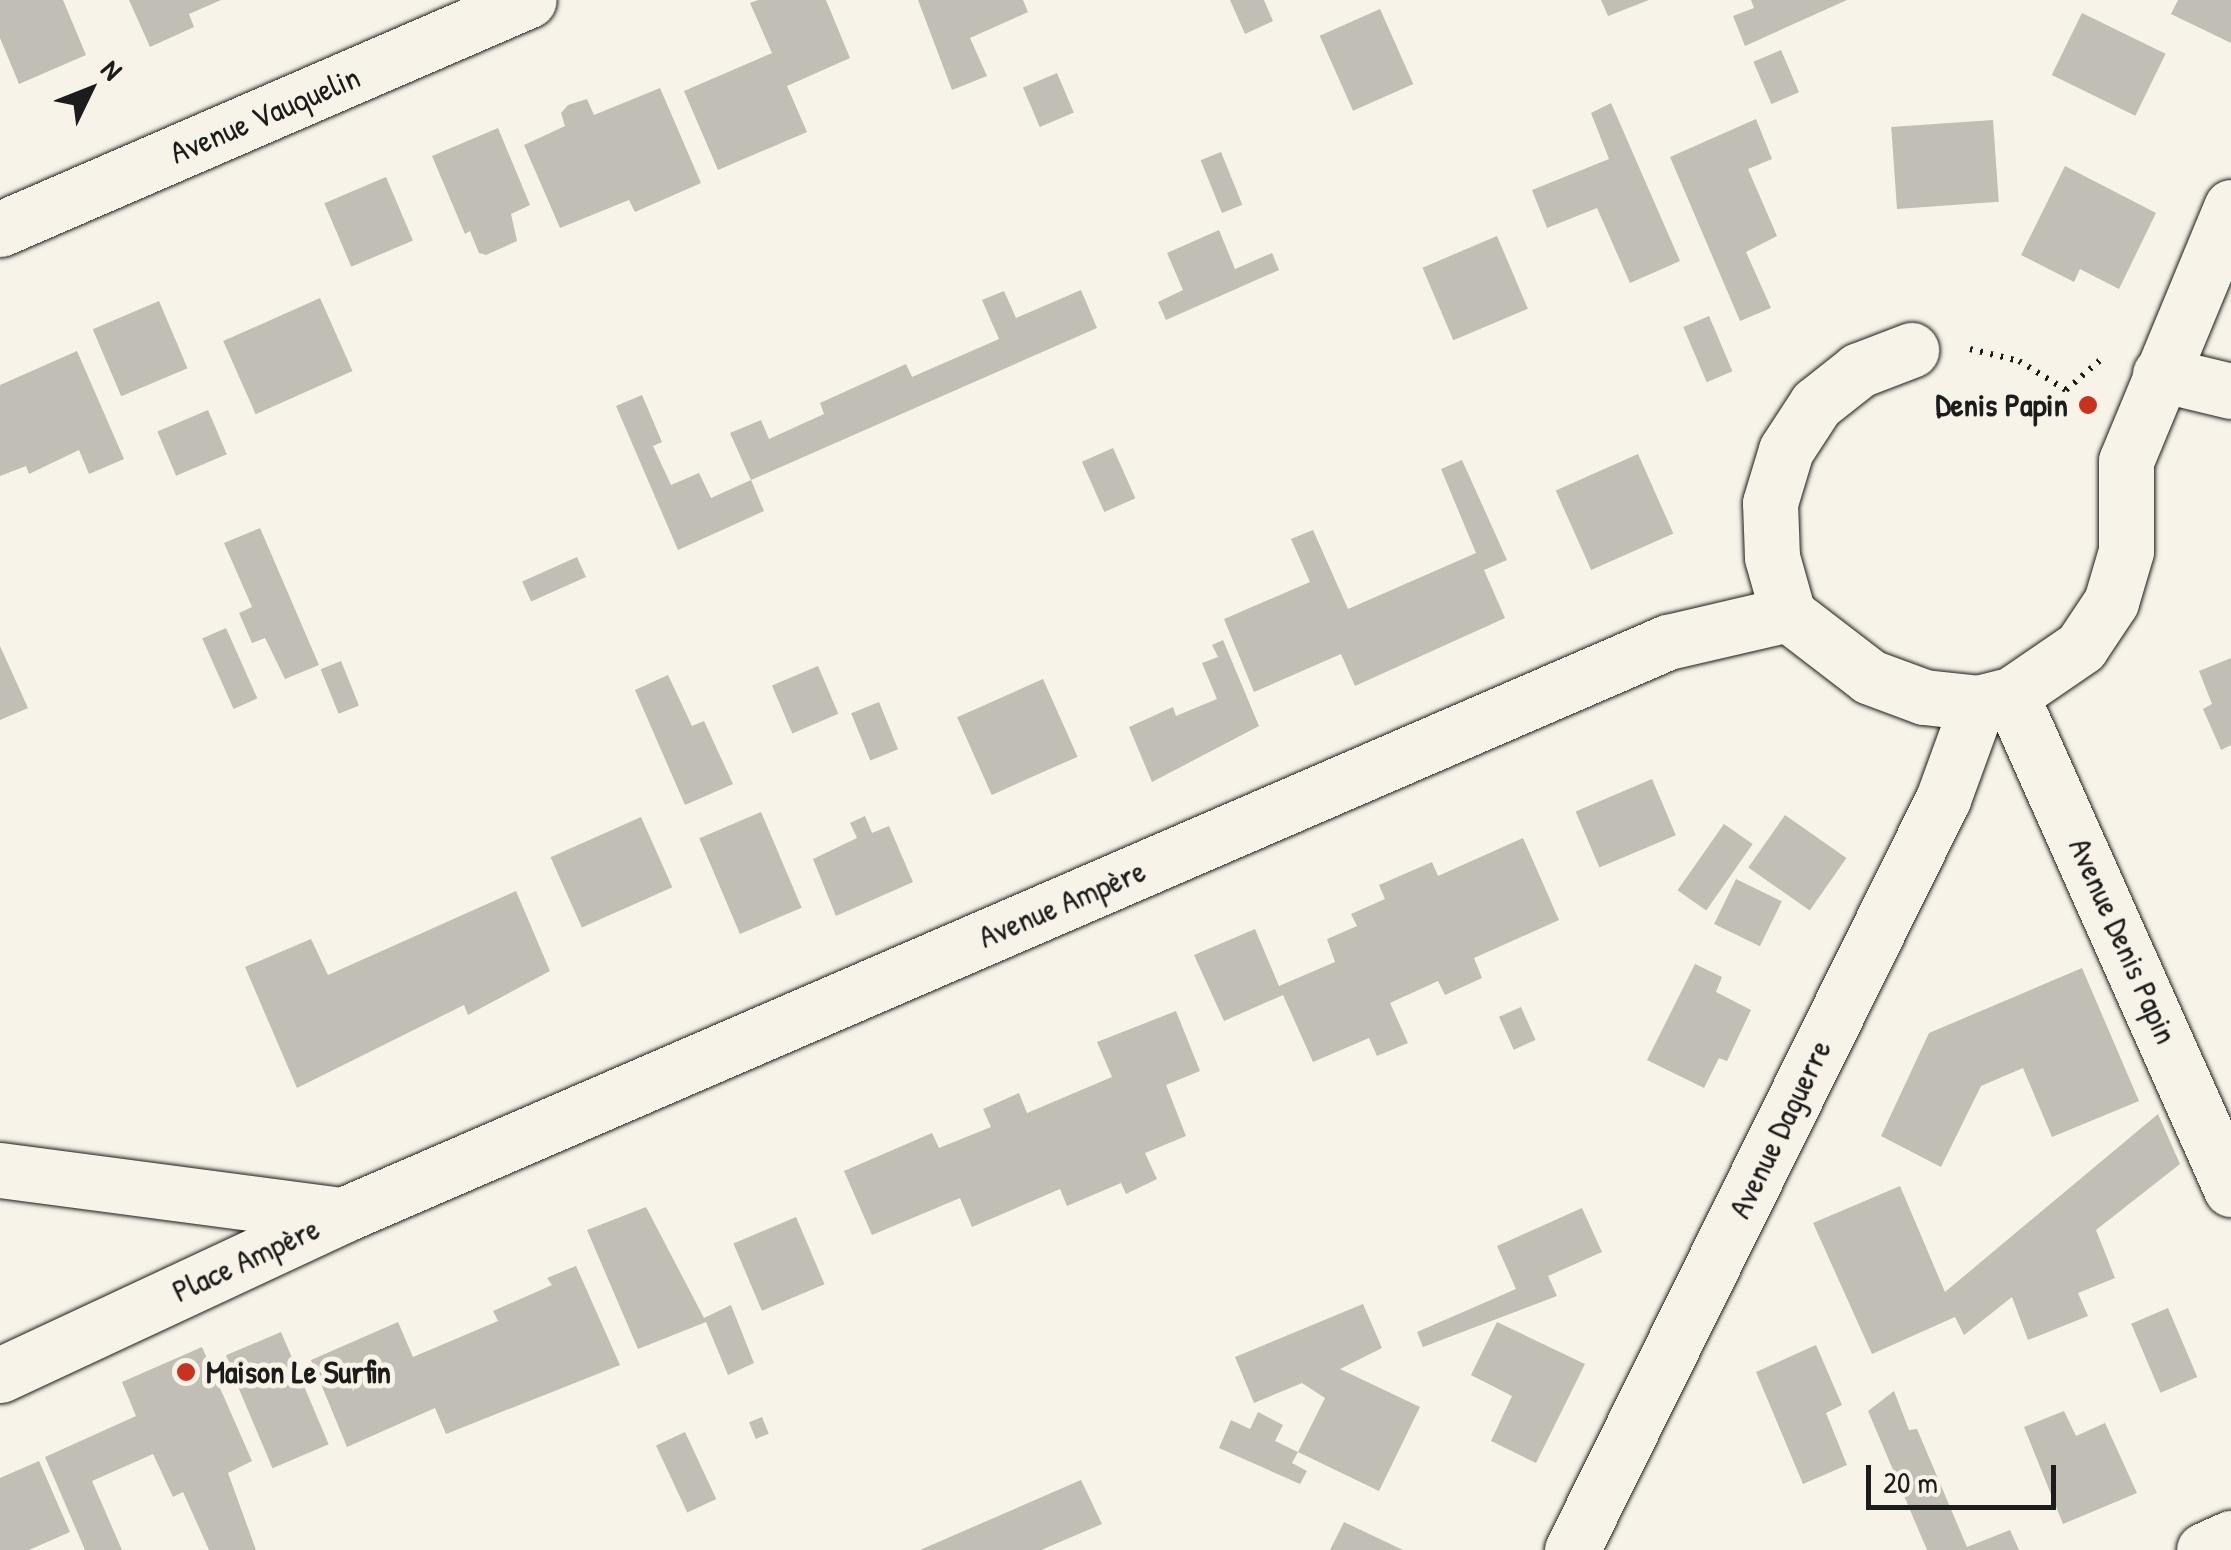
<!DOCTYPE html>
<html>
<head>
<meta charset="utf-8">
<style>
	body { margin:0 }
	#map { position:relative; width:2231px; height:1550px; overflow:hidden; background:#f7f3e8; font-family:"Patrick Hand",sans-serif }
	div>[style] { position:absolute }
	.building>* { inset:0; background:#c0beb5; transform-origin:0 0 }
	.path>* { height:6px; margin-top:-3px; transform-origin:0; background:repeating-linear-gradient(90deg,#1c1c1c 0 2.5px,transparent 0 10.5px) }
	.roads { filter:drop-shadow(0 0 2px #1c1c1c) drop-shadow(0 0 2px #1c1c1c) }
	.street>* { height:55px; margin:-27.5px; padding:0 27.5px; transform-origin:27.5px; border-radius:27.5px; background:#f7f3e8 }
	.secondary>* { height:55px; margin:-27.5px; padding:0 27.5px; transform-origin:27.5px; border-radius:27.5px; background:#f7f3e8 }
	.dots>* { width:28px; height:28px; translate:-50% -50%; box-sizing:border-box; border:5px solid #f7f3e8; border-radius:50% }
	span { translate:-50% -50%; white-space:nowrap; text-align:center; line-height:1.15; -webkit-text-stroke:10px #f7f3e8; paint-order:stroke }
	.street-label { font-size:32px; color:#1c1c1c }
	.poi-label { font-size:32px; color:#1c1c1c; font-weight:700 }
	.right { translate:-100% -50%; text-align:right }
	.left { translate:0 -50%; text-align:left }
	.north { position:absolute; left:40px; top:40px; width:100px; height:100px; -webkit-text-stroke:8px #f7f3e8; paint-order:stroke; rotate:47deg; font-size:28px; font-weight:700; line-height:40px; text-align:center; color:#1c1c1c }
	.north::after { content:''; display:block; margin:auto; width:35px; height:45px; background:#1c1c1c; clip-path:polygon(50% 0,100% 100%,50% 72%,0 100%) }
	.scale { position:absolute; left:1866px; top:1465px; width:190px; height:45px; box-sizing:border-box; border:5px solid #1c1c1c; border-top:0; padding-left:12px; font-size:30px; line-height:35px; white-space:nowrap; color:#1c1c1c; -webkit-text-stroke:8px #f7f3e8; paint-order:stroke }
</style>
</head>
<body>
<div id="map">
	<div class="building">
		<i style="clip-path:polygon(0 0,63px 0,86px 55px,19px 84px,0 38px)"></i>
		<i style="clip-path:polygon(129px 0,221px 0,189px 14px,194px 27px,150px 47px)"></i>
		<i style="clip-path:polygon(758px 0,826px 0,850px 58px,787px 86px,807px 132px,718px 170px,684px 91px,772px 53px,750px 3px)"></i>
		<i style="clip-path:polygon(918px 0,1023px 0,1028px 12px,970px 38px,987px 76px,952px 90px)"></i>
		<i style="clip-path:polygon(1230px 0,1264px 0,1273px 21px,1245px 34px)"></i>
		<i style="clip-path:polygon(1601px 0,1649px 0,1608px 16px)"></i>
		<i style="clip-path:polygon(1751px 0,1847px 0,1745px 46px,1733px 16px,1754px 8px)"></i>
		<i style="clip-path:polygon(2178px 0,2231px 0,2231px 43px,2171px 14px)"></i>
		<i style="left:1380px;top:9px;width:82px;height:66px;rotate:66deg"></i>
		<i style="left:2082px;top:13px;width:93px;height:69px;rotate:26deg"></i>
		<i style="left:1781px;top:50px;width:46px;height:30px;rotate:67deg"></i>
		<i style="left:1057px;top:73px;width:43px;height:37px;rotate:67deg"></i>
		<i style="clip-path:polygon(660px 88px,701px 183px,635px 212px,629px 200px,560px 228px,524px 145px,565px 126px,561px 113px,568px 105px,587px 99px,594px 115px)"></i>
		<i style="clip-path:polygon(1611px 103px,1680px 261px,1630px 283px,1597px 208px,1547px 228px,1532px 190px,1609px 159px,1591px 113px)"></i>
		<i style="clip-path:polygon(1756px 119px,1772px 159px,1748px 169px,1777px 236px,1746px 252px,1771px 308px,1740px 321px,1670px 157px)"></i>
		<i style="left:1993px;top:120px;width:82px;height:102px;rotate:86deg"></i>
		<i style="clip-path:polygon(498px 128px,530px 205px,511px 214px,517px 241px,486px 255px,479px 253px,470px 231px,465px 234px,432px 156px)"></i>
		<i style="left:1221px;top:152px;width:57px;height:22px;rotate:68deg"></i>
		<i style="clip-path:polygon(2065px 166px,2156px 213px,2119px 289px,2080px 269px,2074px 282px,2021px 255px)"></i>
		<i style="left:386px;top:177px;width:69px;height:67px;rotate:67deg"></i>
		<i style="clip-path:polygon(1219px 230px,1235px 269px,1272px 253px,1279px 270px,1166px 320px,1158px 302px,1183px 290px,1167px 253px)"></i>
		<i style="left:1497px;top:236px;width:79px;height:81px;rotate:67deg"></i>
		<i style="clip-path:polygon(1081px 290px,1097px 328px,751px 480px,730px 433px,761px 420px,769px 439px,824px 414px,820px 403px,906px 364px,912px 377px,999px 339px,982px 300px,1004px 291px,1016px 318px)"></i>
		<i style="left:320px;top:298px;width:80px;height:106px;rotate:66deg"></i>
		<i style="left:159px;top:301px;width:73px;height:72px;rotate:67deg"></i>
		<i style="left:1709px;top:316px;width:60px;height:28px;rotate:67deg"></i>
		<i style="clip-path:polygon(77px 351px,124px 459px,89px 474px,79px 450px,29px 474px,26px 466px,0 476px,0 385px)"></i>
		<i style="clip-path:polygon(642px 395px,662px 442px,653px 446px,671px 485px,699px 473px,711px 498px,751px 480px,764px 511px,678px 550px,616px 406px)"></i>
		<i style="left:208px;top:410px;width:48px;height:55px;rotate:67deg"></i>
		<i style="left:1113px;top:448px;width:55px;height:34px;rotate:66deg"></i>
		<i style="left:1638px;top:454px;width:87px;height:90px;rotate:66deg"></i>
		<i style="clip-path:polygon(1462px 460px,1507px 560px,1484px 570px,1505px 618px,1355px 686px,1341px 654px,1254px 692px,1224px 619px,1310px 582px,1291px 539px,1313px 530px,1348px 609px,1476px 553px,1441px 469px)"></i>
		<i style="clip-path:polygon(260px 528px,319px 665px,285px 679px,265px 638px,252px 643px,239px 613px,252px 607px,224px 543px)"></i>
		<i style="left:577px;top:557px;width:22px;height:60px;rotate:66deg"></i>
		<i style="left:226px;top:628px;width:77px;height:26px;rotate:66deg"></i>
		<i style="clip-path:polygon(1223px 640px,1259px 726px,1152px 782px,1129px 727px,1173px 707px,1176px 716px,1217px 699px,1202px 663px,1218px 657px,1212px 645px)"></i>
		<i style="clip-path:polygon(0 646px,28px 708px,0 720px)"></i>
		<i style="clip-path:polygon(2231px 658px,2231px 745px,2221px 750px,2203px 709px,2212px 704px,2199px 671px)"></i>
		<i style="left:341px;top:661px;width:48px;height:22px;rotate:68deg"></i>
		<i style="left:818px;top:666px;width:52px;height:50px;rotate:67deg"></i>
		<i style="clip-path:polygon(668px 675px,692px 726px,704px 721px,733px 784px,685px 805px,635px 690px)"></i>
		<i style="left:1043px;top:679px;width:85px;height:94px;rotate:66deg"></i>
		<i style="left:879px;top:702px;width:51px;height:30px;rotate:68deg"></i>
		<i style="left:1652px;top:779px;width:61px;height:83px;rotate:67deg"></i>
		<i style="left:761px;top:812px;width:104px;height:67px;rotate:67deg"></i>
		<i style="left:1785px;top:815px;width:75px;height:64px;rotate:35deg"></i>
		<i style="clip-path:polygon(865px 816px,872px 833px,889px 826px,913px 882px,836px 916px,813px 859px,857px 838px,850px 823px)"></i>
		<i style="left:641px;top:817px;width:77px;height:99px;rotate:66deg"></i>
		<i style="left:1724px;top:824px;width:35px;height:81px;rotate:35deg"></i>
		<i style="clip-path:polygon(1523px 838px,1559px 920px,1474px 958px,1482px 978px,1445px 995px,1438px 981px,1390px 1003px,1408px 1043px,1377px 1056px,1369px 1038px,1313px 1062px,1283px 995px,1224px 1021px,1194px 955px,1255px 929px,1279px 986px,1335px 962px,1327px 939px,1357px 926px,1351px 914px,1385px 899px,1379px 885px,1432px 862px,1438px 876px)"></i>
		<i style="left:1736px;top:879px;width:51px;height:50px;rotate:26deg"></i>
		<i style="clip-path:polygon(516px 891px,550px 971px,468px 1015px,464px 1005px,297px 1088px,245px 967px,311px 939px,328px 975px)"></i>
		<i style="clip-path:polygon(1695px 964px,1722px 977px,1716px 992px,1751px 1010px,1727px 1061px,1719px 1058px,1704px 1088px,1647px 1060px)"></i>
		<i style="clip-path:polygon(2082px 968px,2139px 1101px,2052px 1137px,2023px 1068px,1981px 1086px,1941px 1167px,1881px 1136px,1929px 1033px)"></i>
		<i style="left:1521px;top:1007px;width:36px;height:24px;rotate:66deg"></i>
		<i style="clip-path:polygon(1176px 1011px,1200px 1071px,1166px 1085px,1186px 1136px,1145px 1153px,1157px 1179px,1126px 1194px,1121px 1183px,1067px 1206px,1060px 1189px,972px 1227px,960px 1198px,872px 1235px,844px 1171px,932px 1133px,939px 1148px,991px 1127px,983px 1109px,1019px 1093px,1027px 1113px,1112px 1077px,1097px 1042px)"></i>
		<i style="clip-path:polygon(2158px 1114px,2180px 1164px,2096px 1230px,2115px 1278px,2078px 1293px,2088px 1316px,2028px 1340px,2012px 1297px,1964px 1335px,1955px 1317px,1872px 1354px,1813px 1223px,1900px 1186px,1945px 1292px)"></i>
		<i style="clip-path:polygon(646px 1207px,704px 1318px,731px 1305px,754px 1363px,728px 1375px,706px 1322px,638px 1349px,587px 1230px)"></i>
		<i style="clip-path:polygon(1582px 1208px,1602px 1252px,1548px 1276px,1557px 1296px,1423px 1347px,1417px 1332px,1516px 1289px,1497px 1246px)"></i>
		<i style="left:796px;top:1217px;width:73px;height:68px;rotate:67deg"></i>
		<i style="clip-path:polygon(576px 1266px,620px 1365px,446px 1434px,435px 1408px,347px 1447px,311px 1360px,398px 1322px,413px 1357px,498px 1321px,493px 1311px,552px 1285px,547px 1278px)"></i>
		<i style="clip-path:polygon(1363px 1304px,1382px 1348px,1340px 1369px,1420px 1407px,1379px 1491px,1298px 1452px,1292px 1463px,1307px 1471px,1300px 1484px,1219px 1448px,1231px 1420px,1250px 1429px,1258px 1412px,1283px 1425px,1275px 1441px,1298px 1452px,1325px 1398px,1302px 1383px,1254px 1403px,1235px 1357px)"></i>
		<i style="left:2168px;top:1308px;width:75px;height:40px;rotate:67deg"></i>
		<i style="clip-path:polygon(1497px 1322px,1585px 1364px,1536px 1463px,1491px 1441px,1512px 1396px,1471px 1375px)"></i>
		<i style="left:281px;top:1332px;width:122px;height:61px;rotate:67deg"></i>
		<i style="clip-path:polygon(1816px 1345px,1842px 1405px,1826px 1413px,1847px 1465px,1803px 1484px,1756px 1372px)"></i>
		<i style="clip-path:polygon(202px 1347px,252px 1461px,228px 1473px,256px 1550px,209px 1550px,183px 1492px,173px 1497px,153px 1454px,92px 1481px,122px 1550px,85px 1550px,45px 1457px,136px 1416px,122px 1382px)"></i>
		<i style="clip-path:polygon(1894px 1391px,1909px 1430px,1917px 1429px,1967px 1547px,2010px 1530px,2019px 1550px,1927px 1550px,1868px 1411px)"></i>
		<i style="clip-path:polygon(2064px 1411px,2076px 1436px,2105px 1423px,2137px 1493px,2063px 1524px,2024px 1427px)"></i>
		<i style="left:762px;top:1417px;width:18px;height:14px;rotate:68deg"></i>
		<i style="left:685px;top:1432px;width:74px;height:32px;rotate:65deg"></i>
		<i style="clip-path:polygon(39px 1461px,70px 1532px,29px 1550px,0 1550px,0 1478px)"></i>
		<i style="clip-path:polygon(1081px 1480px,1102px 1524px,1041px 1550px,920px 1550px)"></i>
		<i style="clip-path:polygon(1344px 1522px,1403px 1550px,1330px 1550px)"></i>
	</div>
	<div class="path">
		<i style="left:1970px;top:349px;width:50px;rotate:13.8deg"></i>
		<i style="left:2019px;top:361px;width:55px;rotate:31.7deg"></i>
		<i style="left:2066px;top:390px;width:52px;rotate:-41.1deg"></i>
	</div>
	<div class="roads">
		<div class="street">
			<i style="left:0;top:229px;width:576px;rotate:-23.41deg"></i>
			<i style="left:2160px;top:374px;width:73px;rotate:13.5deg"></i>
			<i style="left:2011px;top:695px;width:541px;rotate:65.99deg"></i>
			<i style="left:0;top:1170px;width:346px;rotate:7.5deg"></i>
			<i style="left:0;top:1375px;width:378px;rotate:-25deg"></i>
			<i style="left:343px;top:1215px;width:1444px;rotate:-23.39deg"></i>
			<i style="left:1668px;top:642px;width:123px;rotate:-13.1deg"></i>
			<i style="left:1788px;top:614px;width:59px;rotate:-105.7deg"></i>
			<i style="left:1772px;top:557px;width:54px;rotate:-92.1deg"></i>
			<i style="left:1770px;top:503px;width:55px;rotate:-73.2deg"></i>
			<i style="left:1786px;top:450px;width:55px;rotate:-56.9deg"></i>
			<i style="left:1816px;top:404px;width:55px;rotate:-38.3deg"></i>
			<i style="left:1859px;top:370px;width:56px;rotate:-21deg"></i>
			<i style="left:2204px;top:1550px;width:30px;rotate:-24deg"></i>
		</div>
		<div class="secondary">
			<i style="left:1788px;top:614px;width:103px;rotate:37.5deg"></i>
			<i style="left:1870px;top:677px;width:58px;rotate:20.3deg"></i>
			<i style="left:1924px;top:697px;width:54px;rotate:6.3deg"></i>
			<i style="left:1978px;top:703px;width:34px;rotate:-14deg"></i>
			<i style="left:2011px;top:695px;width:85px;rotate:-34.4deg"></i>
			<i style="left:2081px;top:647px;width:54px;rotate:-56.3deg"></i>
			<i style="left:2111px;top:602px;width:53px;rotate:-73.6deg"></i>
			<i style="left:2126px;top:551px;width:90px;rotate:-90deg"></i>
			<i style="left:2126px;top:461px;width:275px;rotate:-67.5deg"></i>
			<i style="left:1572px;top:1550px;width:838px;rotate:-63.71deg"></i>
			<i style="left:1943px;top:799px;width:102px;rotate:-70deg"></i>
		</div>
	</div>
	<div class="dots">
		<i style="left:2088px;top:405px;background:#c8321e"></i>
		<i style="left:186px;top:1372px;background:#c8321e"></i>
	</div>
	<div class="street-label">
		<span style="left:265px;top:115px;rotate:-23deg">Avenue Vauquelin</span>
		<span style="left:1062px;top:904px;rotate:-23deg">Avenue Ampère</span>
		<span style="left:2123px;top:941px;rotate:66deg">Avenue Denis Papin</span>
		<span style="left:1780px;top:1129px;rotate:-64deg">Avenue Daguerre</span>
		<span style="left:246px;top:1260px;rotate:-25deg">Place Ampère</span>
	</div>
	<div class="poi-label">
		<span class="right" style="left:2068px;top:405px">Denis Papin</span>
		<span class="left" style="left:206px;top:1372px">Maison Le Surfin</span>
	</div>
	<div class="north">N</div>
	<div class="scale">20 m</div>
</div>
</body>
</html>
